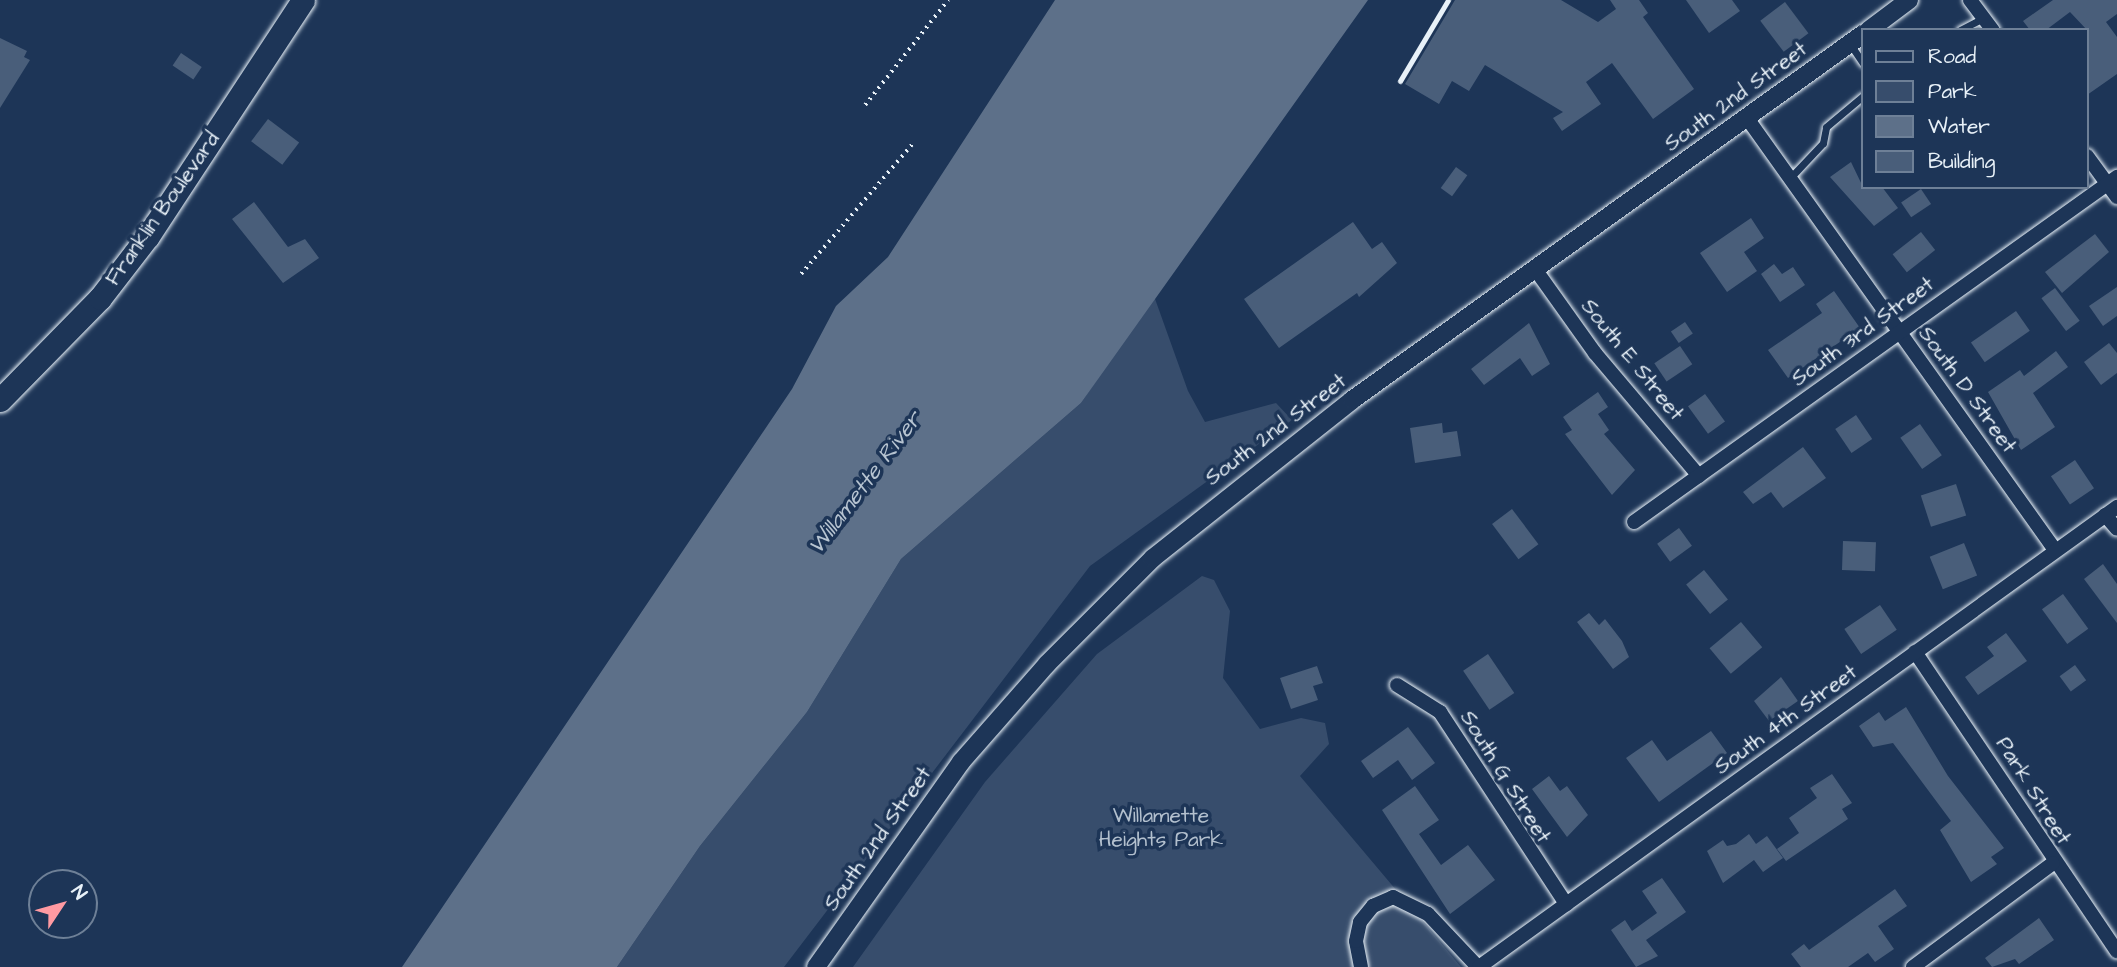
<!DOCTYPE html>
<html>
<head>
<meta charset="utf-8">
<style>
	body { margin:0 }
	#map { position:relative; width:2117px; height:967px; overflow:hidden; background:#1d3557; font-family:"Architects Daughter",sans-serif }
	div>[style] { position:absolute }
	.green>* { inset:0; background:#374d6c }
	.water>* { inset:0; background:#5d7089 }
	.building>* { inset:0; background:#495e7a; transform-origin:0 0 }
	.path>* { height:3.5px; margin-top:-1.75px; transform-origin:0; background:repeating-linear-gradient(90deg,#e8f1f8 0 2px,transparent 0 7px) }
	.roads { filter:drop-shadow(0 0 2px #e8f1f8) drop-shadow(0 0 2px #e8f1f8) }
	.service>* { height:7px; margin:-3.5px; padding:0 3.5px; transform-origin:3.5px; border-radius:3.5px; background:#1d3557 }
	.minor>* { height:14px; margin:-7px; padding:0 7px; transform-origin:7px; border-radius:7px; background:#1d3557 }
	.tertiary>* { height:18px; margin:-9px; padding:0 9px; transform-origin:9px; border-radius:9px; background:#1d3557 }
	.primary>* { height:23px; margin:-11.5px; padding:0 11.5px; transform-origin:11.5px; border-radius:11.5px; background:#1d3557 }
	.rail>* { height:5px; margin:-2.5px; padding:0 2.5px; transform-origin:2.5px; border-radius:2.5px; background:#e8f1f8 }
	span { translate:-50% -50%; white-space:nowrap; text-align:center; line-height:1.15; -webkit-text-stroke:7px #1d3557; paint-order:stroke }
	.street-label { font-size:21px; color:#e8f1f8 }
	.park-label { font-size:21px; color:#b3c0ce }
	.water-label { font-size:23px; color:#b7c4d1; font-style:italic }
	.legend { position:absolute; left:1861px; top:28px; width:228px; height:161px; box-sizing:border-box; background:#1d3557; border:2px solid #6e8097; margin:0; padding:9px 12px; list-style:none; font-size:21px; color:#e8f1f8 }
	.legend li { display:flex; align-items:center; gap:14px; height:35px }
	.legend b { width:35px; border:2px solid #6e8097 }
	.north { position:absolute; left:28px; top:869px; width:70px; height:70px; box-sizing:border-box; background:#1d3557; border:2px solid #6e8097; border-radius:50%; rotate:54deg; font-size:19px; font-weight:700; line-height:28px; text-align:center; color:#e8f1f8 }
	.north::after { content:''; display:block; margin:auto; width:24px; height:32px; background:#ff9aa2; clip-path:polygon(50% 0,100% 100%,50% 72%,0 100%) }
</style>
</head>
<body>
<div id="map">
	<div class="green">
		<i style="clip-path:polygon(1154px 296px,1188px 391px,1205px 422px,1276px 403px,1292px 420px,1090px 566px,784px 967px,617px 967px,700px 846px,807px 712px,901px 559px,1081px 403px)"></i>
		<i style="clip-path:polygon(1202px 576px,1214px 580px,1230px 611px,1223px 678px,1260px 729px,1301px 718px,1325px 723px,1329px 744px,1300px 776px,1461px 967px,853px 967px,985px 782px,1097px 654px)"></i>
	</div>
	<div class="water">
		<i style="clip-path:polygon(1055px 0,1368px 0,1081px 403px,901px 559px,807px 712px,700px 846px,617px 967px,402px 967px,792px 389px,836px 306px,888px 257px)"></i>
	</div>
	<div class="building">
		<i style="clip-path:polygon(1455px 0,1561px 0,1598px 22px,1616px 9px,1610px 0,1639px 0,1648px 13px,1643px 17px,1694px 89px,1653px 119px,1612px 63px,1586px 82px,1601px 104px,1562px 131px,1553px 118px,1563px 112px,1485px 65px,1469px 91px,1452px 81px,1439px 104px,1405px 84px)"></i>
		<i style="clip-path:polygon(1686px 0,1732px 0,1740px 11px,1709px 33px)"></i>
		<i style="clip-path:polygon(2053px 0,2117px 0,2117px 14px,2106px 22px,2117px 37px,2117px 74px,2087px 95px,2087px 30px,2070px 12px,2046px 30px,2030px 30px,2023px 21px)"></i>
		<i style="left:1785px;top:2px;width:39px;height:31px;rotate:53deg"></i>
		<i style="clip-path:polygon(0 38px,27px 51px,24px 57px,30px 60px,0 108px)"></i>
		<i style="left:181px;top:53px;width:25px;height:15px;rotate:34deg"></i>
		<i style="left:268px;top:119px;width:39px;height:28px;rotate:37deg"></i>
		<i style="clip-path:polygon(1851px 162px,1863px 187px,1882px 187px,1898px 208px,1874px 226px,1830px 177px)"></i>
		<i style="left:1456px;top:167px;width:14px;height:26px;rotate:36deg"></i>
		<i style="left:1921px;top:189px;width:18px;height:24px;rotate:56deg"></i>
		<i style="clip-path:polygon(254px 202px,288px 247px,305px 239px,319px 258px,283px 283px,232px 219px)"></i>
		<i style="clip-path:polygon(1751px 218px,1764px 238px,1744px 252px,1757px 271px,1727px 292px,1700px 253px)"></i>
		<i style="clip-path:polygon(1353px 222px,1372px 249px,1382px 242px,1397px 263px,1359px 297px,1357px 293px,1279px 348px,1244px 299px)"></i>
		<i style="left:1921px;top:232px;width:23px;height:36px;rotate:52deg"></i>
		<i style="clip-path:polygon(2095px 234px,2109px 252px,2062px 293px,2045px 272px)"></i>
		<i style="clip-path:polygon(1774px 264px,1782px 274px,1793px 267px,1805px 285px,1780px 302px,1761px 274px)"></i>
		<i style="clip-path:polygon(2117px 287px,2117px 316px,2103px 326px,2089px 306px)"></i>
		<i style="left:2055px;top:288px;width:41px;height:17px;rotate:53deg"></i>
		<i style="clip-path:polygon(1834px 291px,1860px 328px,1788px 378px,1768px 350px,1822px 313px,1816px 304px)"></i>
		<i style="left:2016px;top:311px;width:24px;height:55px;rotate:55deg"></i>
		<i style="left:1685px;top:322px;width:14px;height:17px;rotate:56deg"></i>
		<i style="clip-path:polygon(1529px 323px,1550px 364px,1532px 376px,1520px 358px,1484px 385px,1471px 369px)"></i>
		<i style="clip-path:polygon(2109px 343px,2117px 353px,2117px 373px,2101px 385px,2084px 362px)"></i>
		<i style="left:1680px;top:346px;width:22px;height:31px;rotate:56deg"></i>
		<i style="clip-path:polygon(2056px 351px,2068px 367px,2033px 393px,2055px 427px,2021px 450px,1988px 392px,2020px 370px,2024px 376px)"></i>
		<i style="clip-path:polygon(1598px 392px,1608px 407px,1598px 414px,1609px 430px,1604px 434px,1635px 470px,1612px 495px,1565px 434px,1572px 430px,1563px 417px)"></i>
		<i style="left:1705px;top:394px;width:34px;height:21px;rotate:54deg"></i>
		<i style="left:1856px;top:415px;width:29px;height:25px;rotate:56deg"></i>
		<i style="clip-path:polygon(1442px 423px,1443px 433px,1457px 431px,1461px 456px,1415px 463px,1410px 428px)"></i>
		<i style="left:1920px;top:424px;width:38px;height:24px;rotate:55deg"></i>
		<i style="clip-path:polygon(1803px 447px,1826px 478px,1783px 508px,1771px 492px,1753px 504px,1743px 492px)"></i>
		<i style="left:2075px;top:460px;width:34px;height:29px;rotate:56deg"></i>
		<i style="left:1956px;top:484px;width:33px;height:37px;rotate:72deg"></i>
		<i style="left:1512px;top:509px;width:44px;height:25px;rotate:53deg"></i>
		<i style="left:1679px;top:528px;width:22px;height:27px;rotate:54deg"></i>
		<i style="left:1843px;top:541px;width:33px;height:29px;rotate:2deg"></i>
		<i style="left:1964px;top:543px;width:35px;height:37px;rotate:68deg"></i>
		<i style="clip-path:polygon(2103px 564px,2117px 584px,2117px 623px,2084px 579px)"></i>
		<i style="left:1704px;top:570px;width:38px;height:23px;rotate:51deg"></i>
		<i style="left:2063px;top:594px;width:43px;height:26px;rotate:54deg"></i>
		<i style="left:1880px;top:605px;width:30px;height:43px;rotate:56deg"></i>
		<i style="clip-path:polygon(1589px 613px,1599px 625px,1605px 619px,1622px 641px,1629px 657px,1613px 669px,1577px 622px)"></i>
		<i style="left:1741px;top:622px;width:33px;height:41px;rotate:50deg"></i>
		<i style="clip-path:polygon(2006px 633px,2027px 661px,1978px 695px,1965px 677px,1994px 656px,1987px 647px)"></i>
		<i style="left:1488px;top:654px;width:47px;height:30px;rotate:56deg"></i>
		<i style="left:2075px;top:665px;width:19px;height:19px;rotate:54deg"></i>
		<i style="clip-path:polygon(1317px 666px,1323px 683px,1313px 686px,1318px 700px,1291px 709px,1280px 678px)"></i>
		<i style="clip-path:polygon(1781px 677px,1798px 701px,1769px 721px,1754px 701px)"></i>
		<i style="clip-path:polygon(1906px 707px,1948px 776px,2004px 848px,1991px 857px,1997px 864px,1971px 882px,1940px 830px,1951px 821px,1893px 743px,1873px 747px,1859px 726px,1879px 712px,1885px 721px)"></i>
		<i style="clip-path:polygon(1408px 727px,1435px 763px,1412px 780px,1398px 760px,1373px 778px,1361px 761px)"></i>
		<i style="clip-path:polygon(1711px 731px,1727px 753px,1659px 802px,1626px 758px,1652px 740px,1667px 761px)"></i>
		<i style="clip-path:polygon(1832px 774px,1852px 803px,1842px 809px,1848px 819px,1786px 861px,1777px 849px,1799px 833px,1789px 818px,1817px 798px,1810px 788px)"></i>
		<i style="clip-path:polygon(1549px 776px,1560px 791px,1567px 786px,1588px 815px,1567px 837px,1532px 789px)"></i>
		<i style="clip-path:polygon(1415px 786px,1439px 820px,1419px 834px,1441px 865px,1468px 845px,1495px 880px,1450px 914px,1382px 810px)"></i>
		<i style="clip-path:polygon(1749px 834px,1756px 844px,1767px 836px,1783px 858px,1763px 872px,1754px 860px,1723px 883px,1707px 851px,1723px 840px,1727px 846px,1736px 844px)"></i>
		<i style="clip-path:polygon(1662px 878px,1686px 912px,1646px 940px,1658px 956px,1636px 967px,1611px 930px,1625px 920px,1632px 931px,1657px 913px,1642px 891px)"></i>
		<i style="clip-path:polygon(1895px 889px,1907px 906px,1878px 926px,1894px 949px,1875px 962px,1868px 953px,1848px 967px,1801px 967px,1791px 954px,1804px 944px,1809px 950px)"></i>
		<i style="clip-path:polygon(2039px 918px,2054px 940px,2019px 964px,2015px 959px,1992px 967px,1985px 958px)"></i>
	</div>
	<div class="path">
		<i style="left:865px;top:105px;width:134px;rotate:-51.7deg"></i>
		<i style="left:801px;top:274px;width:174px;rotate:-49.4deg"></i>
	</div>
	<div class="roads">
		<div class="service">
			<i style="left:1960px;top:30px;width:27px;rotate:-27deg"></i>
			<i style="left:1850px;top:44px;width:23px;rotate:56deg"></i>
			<i style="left:1790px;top:178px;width:48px;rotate:-46.7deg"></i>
			<i style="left:1823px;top:143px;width:16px;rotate:-79deg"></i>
			<i style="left:1826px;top:127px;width:48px;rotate:-40deg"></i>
		</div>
		<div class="minor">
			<i style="left:1970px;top:0;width:38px;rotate:53deg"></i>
			<i style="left:1747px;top:118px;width:531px;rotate:54.51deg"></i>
			<i style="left:2087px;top:156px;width:51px;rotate:53.8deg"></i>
			<i style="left:1535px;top:269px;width:103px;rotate:54.5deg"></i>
			<i style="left:1595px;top:353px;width:161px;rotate:49.8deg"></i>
			<i style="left:2105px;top:515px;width:18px;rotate:49deg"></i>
			<i style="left:1634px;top:522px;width:594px;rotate:-35.54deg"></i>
			<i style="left:1915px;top:652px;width:361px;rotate:56deg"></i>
			<i style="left:1397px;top:685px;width:51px;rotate:32.1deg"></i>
			<i style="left:1440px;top:712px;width:230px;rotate:56.7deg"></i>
			<i style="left:1361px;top:967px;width:26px;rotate:-101deg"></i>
			<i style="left:1356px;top:941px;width:19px;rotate:-78deg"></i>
			<i style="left:1360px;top:922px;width:21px;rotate:-51deg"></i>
			<i style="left:1373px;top:906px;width:22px;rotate:-24deg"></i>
			<i style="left:1393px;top:897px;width:39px;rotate:26deg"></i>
			<i style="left:1428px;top:914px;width:73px;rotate:46.7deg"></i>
			<i style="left:1479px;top:967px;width:787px;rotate:-35.79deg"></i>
			<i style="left:1913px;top:967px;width:174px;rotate:-36.6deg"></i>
		</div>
		<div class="tertiary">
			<i style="left:1869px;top:30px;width:50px;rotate:-36.9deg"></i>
			<i style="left:816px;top:967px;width:251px;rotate:-54.7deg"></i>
			<i style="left:961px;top:762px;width:130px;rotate:-48.7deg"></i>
			<i style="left:1047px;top:664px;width:150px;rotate:-45deg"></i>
			<i style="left:1153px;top:558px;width:254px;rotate:-38.4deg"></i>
			<i style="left:1352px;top:400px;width:629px;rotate:-35.61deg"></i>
		</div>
		<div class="primary">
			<i style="left:0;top:400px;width:143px;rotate:-45.6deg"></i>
			<i style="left:100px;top:298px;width:78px;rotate:-52.3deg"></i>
			<i style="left:148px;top:236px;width:282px;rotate:-56.7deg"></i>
		</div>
	</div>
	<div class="rail">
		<i style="left:1400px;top:81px;width:94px;rotate:-59.3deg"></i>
	</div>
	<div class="street-label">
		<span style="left:1736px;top:97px;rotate:-36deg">South 2nd Street</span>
		<span style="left:163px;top:209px;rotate:-55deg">Franklin Boulevard</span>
		<span style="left:1863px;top:332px;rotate:-36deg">South 3rd Street</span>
		<span style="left:1632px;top:360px;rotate:51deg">South E Street</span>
		<span style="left:1967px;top:390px;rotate:54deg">South D Street</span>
		<span style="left:1276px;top:430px;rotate:-37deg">South 2nd Street</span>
		<span style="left:1786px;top:720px;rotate:-36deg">South 4th Street</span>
		<span style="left:1505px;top:777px;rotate:58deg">South G Street</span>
		<span style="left:2033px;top:791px;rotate:58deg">Park Street</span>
		<span style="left:878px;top:839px;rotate:-55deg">South 2nd Street</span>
	</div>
	<div class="park-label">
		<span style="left:1161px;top:828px">Willamette<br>Heights Park</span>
	</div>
	<div class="water-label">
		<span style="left:865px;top:483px;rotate:-53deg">Willamette River</span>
	</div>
	<ul class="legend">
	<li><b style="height:9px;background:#1d3557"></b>Road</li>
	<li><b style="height:19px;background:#374d6c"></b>Park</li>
	<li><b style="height:19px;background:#5d7089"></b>Water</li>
	<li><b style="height:19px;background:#495e7a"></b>Building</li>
	</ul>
	<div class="north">N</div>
</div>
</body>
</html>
